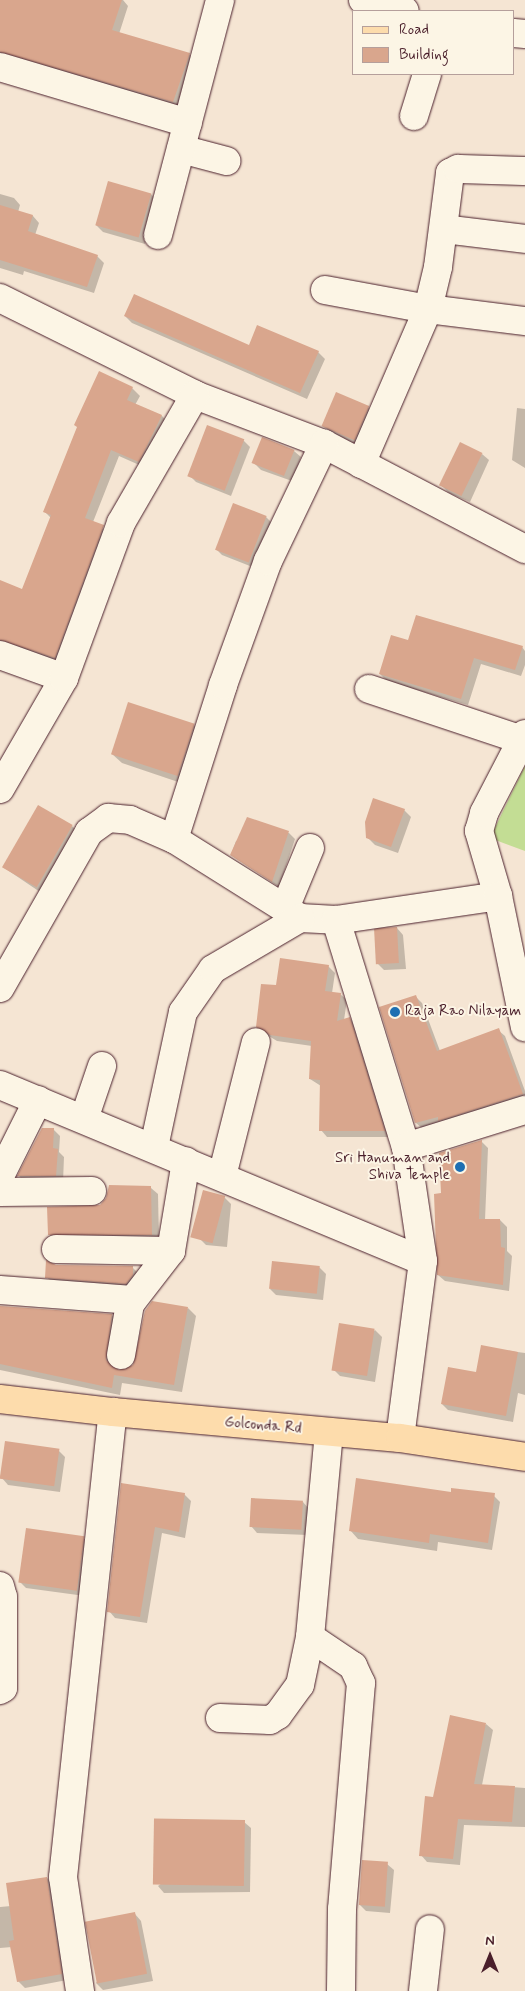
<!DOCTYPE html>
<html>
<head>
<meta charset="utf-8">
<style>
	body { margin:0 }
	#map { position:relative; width:525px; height:1991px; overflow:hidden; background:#f5e5d3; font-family:Mynerve,sans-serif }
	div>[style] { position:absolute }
	.green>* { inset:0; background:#c3dd94 }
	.shadow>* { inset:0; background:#0003 }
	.building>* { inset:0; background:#d9a68d; transform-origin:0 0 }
	.roads { filter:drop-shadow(0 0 1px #4a1f2b) drop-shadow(0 0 1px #4a1f2b) }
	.minor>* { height:28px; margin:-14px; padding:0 14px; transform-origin:14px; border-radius:14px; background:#fcf5e5 }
	.major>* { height:28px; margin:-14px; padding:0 14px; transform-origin:14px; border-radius:14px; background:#fddcac }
	.dots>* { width:14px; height:14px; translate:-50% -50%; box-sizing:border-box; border:2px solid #fcf5e5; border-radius:50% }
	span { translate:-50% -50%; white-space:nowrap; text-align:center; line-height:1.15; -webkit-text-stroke:4px #fcf5e5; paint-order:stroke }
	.poi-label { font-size:15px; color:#4a1f2b }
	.left { translate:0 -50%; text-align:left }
	.right { translate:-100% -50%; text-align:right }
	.street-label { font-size:15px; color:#4a1f2b }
	.legend { position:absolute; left:352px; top:10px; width:162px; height:65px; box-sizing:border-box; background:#fcf5e5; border:1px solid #b59f9b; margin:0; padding:6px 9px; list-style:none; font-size:15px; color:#4a1f2b }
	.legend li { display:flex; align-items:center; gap:10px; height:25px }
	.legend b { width:25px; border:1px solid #b59f9b }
	.north { position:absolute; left:465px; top:1931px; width:50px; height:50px; -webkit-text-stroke:4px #fcf5e5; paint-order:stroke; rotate:0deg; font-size:14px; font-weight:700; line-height:20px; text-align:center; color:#4a1f2b }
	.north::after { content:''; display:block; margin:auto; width:18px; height:22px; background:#4a1f2b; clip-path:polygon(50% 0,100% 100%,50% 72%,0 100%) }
</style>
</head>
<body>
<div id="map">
	<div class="green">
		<i style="clip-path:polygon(525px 766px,525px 851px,490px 838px)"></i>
	</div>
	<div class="shadow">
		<i style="clip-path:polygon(0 0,123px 0,128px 6px,119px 34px,189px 54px,196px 60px,179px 108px,0 60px)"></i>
		<i style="clip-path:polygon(0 194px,14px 198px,20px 205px,18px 212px,33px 216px,39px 223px,35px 235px,97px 256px,104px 263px,94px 293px,24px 271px,23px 275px,0 268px)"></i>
		<i style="clip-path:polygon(151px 194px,157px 201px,145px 244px,103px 232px,96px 225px)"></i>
		<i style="clip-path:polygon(125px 316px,250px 347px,318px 352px,325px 359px,307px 399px,132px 323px)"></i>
		<i style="clip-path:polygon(132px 388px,140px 396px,135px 405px,162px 416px,169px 424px,146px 468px,119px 456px,93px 522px,110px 534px,62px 665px,0 650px,0 581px,23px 590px,51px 518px,45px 512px)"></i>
		<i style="clip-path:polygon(368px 407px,375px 414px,360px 448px,322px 426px)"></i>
		<i style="clip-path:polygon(517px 408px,525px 409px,525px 468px,512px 460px)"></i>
		<i style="clip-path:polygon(208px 427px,244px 441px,250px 447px,231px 496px,196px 482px,189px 475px)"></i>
		<i style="clip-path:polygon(294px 451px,301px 457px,292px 481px,261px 470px,254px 463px)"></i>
		<i style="clip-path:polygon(482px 454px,489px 460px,470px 502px,449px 493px,442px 486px)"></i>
		<i style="clip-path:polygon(266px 517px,273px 524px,255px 568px,222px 555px,216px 549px)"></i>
		<i style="clip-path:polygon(409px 642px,522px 647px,525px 651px,525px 665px,521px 676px,481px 664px,468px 705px,387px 681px,380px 674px)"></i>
		<i style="clip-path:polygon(194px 725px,203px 734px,187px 785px,122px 763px,112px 754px)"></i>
		<i style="clip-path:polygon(404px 810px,411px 817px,398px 853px,375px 845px,368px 838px)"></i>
		<i style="clip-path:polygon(248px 819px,289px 833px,295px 839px,279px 887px,231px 855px,236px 841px,240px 843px)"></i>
		<i style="clip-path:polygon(72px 826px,79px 833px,43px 894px,3px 867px)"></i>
		<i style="clip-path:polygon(397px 928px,403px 935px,406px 969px,384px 970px,377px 963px)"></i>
		<i style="clip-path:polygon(328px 966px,335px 973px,332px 993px,340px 994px,347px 1000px,344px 1020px,349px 1018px,356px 1025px,391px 1137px,327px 1137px,321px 1130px,321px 1086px,310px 1079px,312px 1046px,277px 1041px,264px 1033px,277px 987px)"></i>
		<i style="clip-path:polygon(415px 996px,422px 1003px,440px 1051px,498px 1030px,505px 1036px,525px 1091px,525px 1102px,423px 1129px,416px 1123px)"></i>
		<i style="clip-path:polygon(53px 1129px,60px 1136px,59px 1152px,64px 1157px,63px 1182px,25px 1182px,19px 1176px)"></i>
		<i style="clip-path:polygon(481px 1141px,488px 1148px,485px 1220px,500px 1220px,507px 1227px,507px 1251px,512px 1256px,509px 1291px,445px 1281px,438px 1275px,442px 1195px)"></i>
		<i style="clip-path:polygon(151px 1188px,158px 1194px,159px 1241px,56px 1242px,50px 1235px,100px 1206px)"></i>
		<i style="clip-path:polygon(224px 1197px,231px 1204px,227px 1247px,206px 1245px,199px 1238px)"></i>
		<i style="clip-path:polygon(55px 1266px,132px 1267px,139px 1274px,133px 1290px,53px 1284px,47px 1277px)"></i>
		<i style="clip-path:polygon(319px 1267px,326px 1274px,323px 1300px,276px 1295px,270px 1289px)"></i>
		<i style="clip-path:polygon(0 1307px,112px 1315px,120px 1323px,114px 1368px,119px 1372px,134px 1366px,188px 1308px,196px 1316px,182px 1392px,122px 1383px,120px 1395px,0 1370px)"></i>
		<i style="clip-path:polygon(375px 1330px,382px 1337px,375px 1382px,340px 1376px,334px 1370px)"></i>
		<i style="clip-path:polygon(482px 1347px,525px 1353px,525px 1395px,518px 1393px,513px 1422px,448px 1410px,442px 1404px,477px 1374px)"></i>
		<i style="clip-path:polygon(58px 1450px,65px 1457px,60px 1492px,8px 1485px,2px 1478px)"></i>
		<i style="clip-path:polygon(122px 1485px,184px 1494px,191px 1501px,185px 1538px,162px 1533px,147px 1623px,115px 1618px,109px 1611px)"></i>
		<i style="clip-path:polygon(452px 1494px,492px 1494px,500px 1502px,492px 1550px,438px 1542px,437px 1551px,358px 1539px,350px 1530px)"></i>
		<i style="clip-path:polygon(303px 1502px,309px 1509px,308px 1535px,257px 1533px,251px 1526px)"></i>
		<i style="clip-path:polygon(83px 1538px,90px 1544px,85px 1596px,26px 1588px,19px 1581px)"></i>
		<i style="clip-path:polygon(486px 1724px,493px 1730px,482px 1785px,525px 1788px,525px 1827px,464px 1825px,460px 1865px,427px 1862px,421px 1855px,434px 1798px)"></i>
		<i style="clip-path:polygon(244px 1822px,251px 1828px,250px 1892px,164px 1893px,158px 1886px)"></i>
		<i style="clip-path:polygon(387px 1864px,394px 1870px,390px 1913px,366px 1911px,359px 1904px)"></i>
		<i style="clip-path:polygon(47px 1878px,53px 1884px,67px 1980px,25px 1988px,18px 1981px,12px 1947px,0 1948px,0 1907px,11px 1906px)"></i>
		<i style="clip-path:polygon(135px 1914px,141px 1921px,153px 1981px,103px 1990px,96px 1983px)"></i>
	</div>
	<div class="building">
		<i style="clip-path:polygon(0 0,122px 0,112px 30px,190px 53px,173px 102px,0 52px)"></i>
		<i style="left:108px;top:181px;width:45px;height:46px;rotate:16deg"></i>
		<i style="clip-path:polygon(0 205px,33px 215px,28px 231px,98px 255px,87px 287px,0 260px)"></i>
		<i style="clip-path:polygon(134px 294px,249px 345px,257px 325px,319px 351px,300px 393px,124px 316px)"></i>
		<i style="clip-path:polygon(99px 371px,133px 387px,127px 400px,162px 415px,139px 462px,111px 450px,85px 518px,104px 525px,55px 658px,0 640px,0 580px,22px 589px,51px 515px,43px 512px,77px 427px,74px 425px)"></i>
		<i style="left:336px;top:392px;width:36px;height:37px;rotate:23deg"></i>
		<i style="left:207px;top:425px;width:40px;height:55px;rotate:21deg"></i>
		<i style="left:262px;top:437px;width:35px;height:28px;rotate:22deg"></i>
		<i style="left:460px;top:442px;width:25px;height:48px;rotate:26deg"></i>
		<i style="left:233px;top:503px;width:36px;height:50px;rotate:21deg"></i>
		<i style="clip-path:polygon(416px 615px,523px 646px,515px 670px,474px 658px,461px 699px,379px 674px,391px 635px,408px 640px)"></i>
		<i style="left:128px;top:702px;width:70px;height:55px;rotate:18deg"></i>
		<i style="clip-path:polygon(373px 798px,405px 809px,391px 847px,366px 838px,365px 822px)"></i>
		<i style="left:38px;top:805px;width:40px;height:72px;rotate:30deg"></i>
		<i style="clip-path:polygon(247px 817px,289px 831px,272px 882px,230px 855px)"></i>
		<i style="left:397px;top:927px;width:36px;height:23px;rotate:87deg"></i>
		<i style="clip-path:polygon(280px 958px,329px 965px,325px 991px,341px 993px,337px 1021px,350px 1017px,385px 1131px,319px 1131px,320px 1080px,309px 1079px,311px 1041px,270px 1035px,256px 1027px,261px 984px,276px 985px)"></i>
		<i style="clip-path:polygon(416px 995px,437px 1051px,499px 1028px,523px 1094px,438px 1121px,438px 1117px,415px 1123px,379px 1007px)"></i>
		<i style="clip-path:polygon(42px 1128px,54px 1128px,53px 1148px,58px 1149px,56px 1176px,17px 1176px)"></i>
		<i style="clip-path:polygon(482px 1140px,479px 1219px,500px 1219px,501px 1247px,505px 1248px,503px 1285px,437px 1275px,434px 1194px,441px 1193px,439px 1153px)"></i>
		<i style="clip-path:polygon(109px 1185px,151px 1186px,152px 1235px,48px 1235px,47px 1207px,100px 1205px,106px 1198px)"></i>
		<i style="left:203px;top:1190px;width:23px;height:49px;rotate:15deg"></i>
		<i style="clip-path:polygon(46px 1260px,56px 1265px,133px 1266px,133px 1275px,126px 1284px,45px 1278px)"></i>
		<i style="left:272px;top:1261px;width:48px;height:28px;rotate:6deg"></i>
		<i style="clip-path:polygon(152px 1301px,188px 1307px,174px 1385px,114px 1375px,112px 1388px,0 1364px,0 1306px,112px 1314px,106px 1360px,119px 1370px,133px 1365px,145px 1311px)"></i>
		<i style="left:339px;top:1323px;width:36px;height:48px;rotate:9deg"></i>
		<i style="clip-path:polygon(481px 1345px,518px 1352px,506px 1416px,441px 1404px,448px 1367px,476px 1372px)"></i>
		<i style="left:5px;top:1441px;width:55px;height:38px;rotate:8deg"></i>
		<i style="clip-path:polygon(356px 1478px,451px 1492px,451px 1488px,495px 1493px,488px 1543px,430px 1534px,429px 1543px,349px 1531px)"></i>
		<i style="clip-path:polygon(121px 1483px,185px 1493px,179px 1532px,155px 1527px,140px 1617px,107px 1612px)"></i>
		<i style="left:251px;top:1498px;width:52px;height:29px;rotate:3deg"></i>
		<i style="left:26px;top:1528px;width:59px;height:55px;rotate:8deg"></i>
		<i style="clip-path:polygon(450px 1715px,486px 1723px,474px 1784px,515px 1786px,512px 1822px,458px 1819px,453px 1859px,419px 1856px,425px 1796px,433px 1797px)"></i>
		<i style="left:245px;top:1820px;width:66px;height:91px;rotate:91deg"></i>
		<i style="left:362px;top:1860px;width:26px;height:45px;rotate:4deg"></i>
		<i style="clip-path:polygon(47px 1877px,62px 1974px,17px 1982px,9px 1941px,14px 1940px,6px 1883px)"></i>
		<i style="left:135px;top:1912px;width:63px;height:51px;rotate:79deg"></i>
	</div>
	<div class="roads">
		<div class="minor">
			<i style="left:363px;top:0;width:43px;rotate:14.7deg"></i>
			<i style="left:514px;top:33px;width:11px;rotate:5deg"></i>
			<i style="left:0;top:67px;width:196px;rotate:16.6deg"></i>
			<i style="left:414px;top:116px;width:44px;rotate:-72.8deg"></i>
			<i style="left:181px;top:149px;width:47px;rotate:14.9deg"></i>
			<i style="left:444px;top:229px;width:82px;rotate:7deg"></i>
			<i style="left:158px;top:235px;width:243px;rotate:-75.2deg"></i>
			<i style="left:325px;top:290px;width:105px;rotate:10.5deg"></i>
			<i style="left:428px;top:309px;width:98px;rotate:7.1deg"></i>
			<i style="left:0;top:298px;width:218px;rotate:26.4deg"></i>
			<i style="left:195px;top:395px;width:138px;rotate:20.8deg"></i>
			<i style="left:324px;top:444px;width:227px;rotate:27.6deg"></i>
			<i style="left:361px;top:464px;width:169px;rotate:-66.6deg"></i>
			<i style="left:428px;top:309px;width:43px;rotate:-76.6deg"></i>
			<i style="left:438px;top:267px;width:95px;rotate:-82.7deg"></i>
			<i style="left:450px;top:173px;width:9px;rotate:-27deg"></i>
			<i style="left:458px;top:169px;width:67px;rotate:1.7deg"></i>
			<i style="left:0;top:655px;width:68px;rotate:19.8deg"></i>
			<i style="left:369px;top:689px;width:161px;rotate:18.4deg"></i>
			<i style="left:0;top:789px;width:128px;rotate:-60deg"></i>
			<i style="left:64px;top:678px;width:165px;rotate:-69.8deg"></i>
			<i style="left:121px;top:523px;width:148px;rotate:-60deg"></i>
			<i style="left:174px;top:839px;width:162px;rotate:-72.3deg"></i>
			<i style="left:223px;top:685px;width:132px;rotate:-70.1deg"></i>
			<i style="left:268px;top:561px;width:130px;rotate:-64.4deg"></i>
			<i style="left:498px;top:896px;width:68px;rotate:-106.3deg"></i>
			<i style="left:479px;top:831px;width:19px;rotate:-74deg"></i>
			<i style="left:484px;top:813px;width:89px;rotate:-62.6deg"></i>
			<i style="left:285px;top:908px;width:65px;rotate:-67.4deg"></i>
			<i style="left:336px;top:920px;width:164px;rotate:-8.4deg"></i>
			<i style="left:498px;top:896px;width:134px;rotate:78.4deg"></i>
			<i style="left:0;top:988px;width:180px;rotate:-60.3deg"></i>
			<i style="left:89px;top:832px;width:24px;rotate:-36deg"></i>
			<i style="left:108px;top:818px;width:22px;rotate:5deg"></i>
			<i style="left:130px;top:820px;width:48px;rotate:23.4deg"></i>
			<i style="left:174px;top:839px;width:149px;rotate:32.1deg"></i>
			<i style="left:300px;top:918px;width:36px;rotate:3deg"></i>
			<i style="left:336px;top:920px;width:238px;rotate:72.9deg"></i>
			<i style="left:406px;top:1147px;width:115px;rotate:81.5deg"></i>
			<i style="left:423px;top:1261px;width:178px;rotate:97.4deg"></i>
			<i style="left:0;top:1085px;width:458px;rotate:22.6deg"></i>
			<i style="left:84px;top:1119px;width:56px;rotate:-71.2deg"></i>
			<i style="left:154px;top:1147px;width:138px;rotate:-77.9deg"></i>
			<i style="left:183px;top:1012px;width:52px;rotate:-55.1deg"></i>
			<i style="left:213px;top:969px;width:101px;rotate:-30.4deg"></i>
			<i style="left:406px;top:1147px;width:125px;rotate:-17.3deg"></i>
			<i style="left:0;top:1176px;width:85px;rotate:-63.4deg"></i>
			<i style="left:222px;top:1176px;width:138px;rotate:-75.8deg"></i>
			<i style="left:0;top:1192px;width:92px;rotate:-0.6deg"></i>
			<i style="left:56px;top:1249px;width:115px;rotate:1deg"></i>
			<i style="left:0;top:1290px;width:133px;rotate:4.3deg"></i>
			<i style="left:121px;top:1355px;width:52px;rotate:-80deg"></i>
			<i style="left:130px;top:1304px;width:67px;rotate:-52.3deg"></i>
			<i style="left:171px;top:1251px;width:91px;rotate:-80.5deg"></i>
			<i style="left:329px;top:1432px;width:206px;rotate:95.3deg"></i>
			<i style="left:310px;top:1637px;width:52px;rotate:34deg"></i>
			<i style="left:353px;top:1666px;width:19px;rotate:65deg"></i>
			<i style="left:361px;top:1683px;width:227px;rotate:94.8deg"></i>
			<i style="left:342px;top:1909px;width:82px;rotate:90.7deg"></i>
			<i style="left:0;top:1586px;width:11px;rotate:75deg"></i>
			<i style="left:3px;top:1597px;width:91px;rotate:90deg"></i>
			<i style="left:3px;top:1688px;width:4px;rotate:146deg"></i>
			<i style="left:220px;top:1718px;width:50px;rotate:2.3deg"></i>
			<i style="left:270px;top:1720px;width:9px;rotate:-32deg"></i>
			<i style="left:278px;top:1715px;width:37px;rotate:-54deg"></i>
			<i style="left:300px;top:1685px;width:49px;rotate:-78.2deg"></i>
			<i style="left:80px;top:1991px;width:115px;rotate:-98.5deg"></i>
			<i style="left:63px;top:1877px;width:468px;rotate:-83.9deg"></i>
			<i style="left:423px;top:1991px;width:62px;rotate:-83.6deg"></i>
		</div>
		<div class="major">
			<i style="left:0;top:1399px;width:114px;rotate:6.6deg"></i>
			<i style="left:113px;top:1412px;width:288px;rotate:5.2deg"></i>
			<i style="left:400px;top:1438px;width:126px;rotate:8.6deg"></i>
		</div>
	</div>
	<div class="dots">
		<i style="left:395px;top:1012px;background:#1f6fb2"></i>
		<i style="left:460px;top:1167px;background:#1f6fb2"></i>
	</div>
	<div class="poi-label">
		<span class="left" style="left:405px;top:1012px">Raja Rao Nilayam</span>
		<span class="right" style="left:450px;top:1167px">Sri Hanuman and<br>Shiva Temple</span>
	</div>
	<div class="street-label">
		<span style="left:263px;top:1426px;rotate:5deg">Golconda Rd</span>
	</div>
	<ul class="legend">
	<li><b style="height:6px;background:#fddcac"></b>Road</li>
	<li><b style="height:14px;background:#d9a68d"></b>Building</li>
	</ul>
	<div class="north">N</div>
</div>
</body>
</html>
